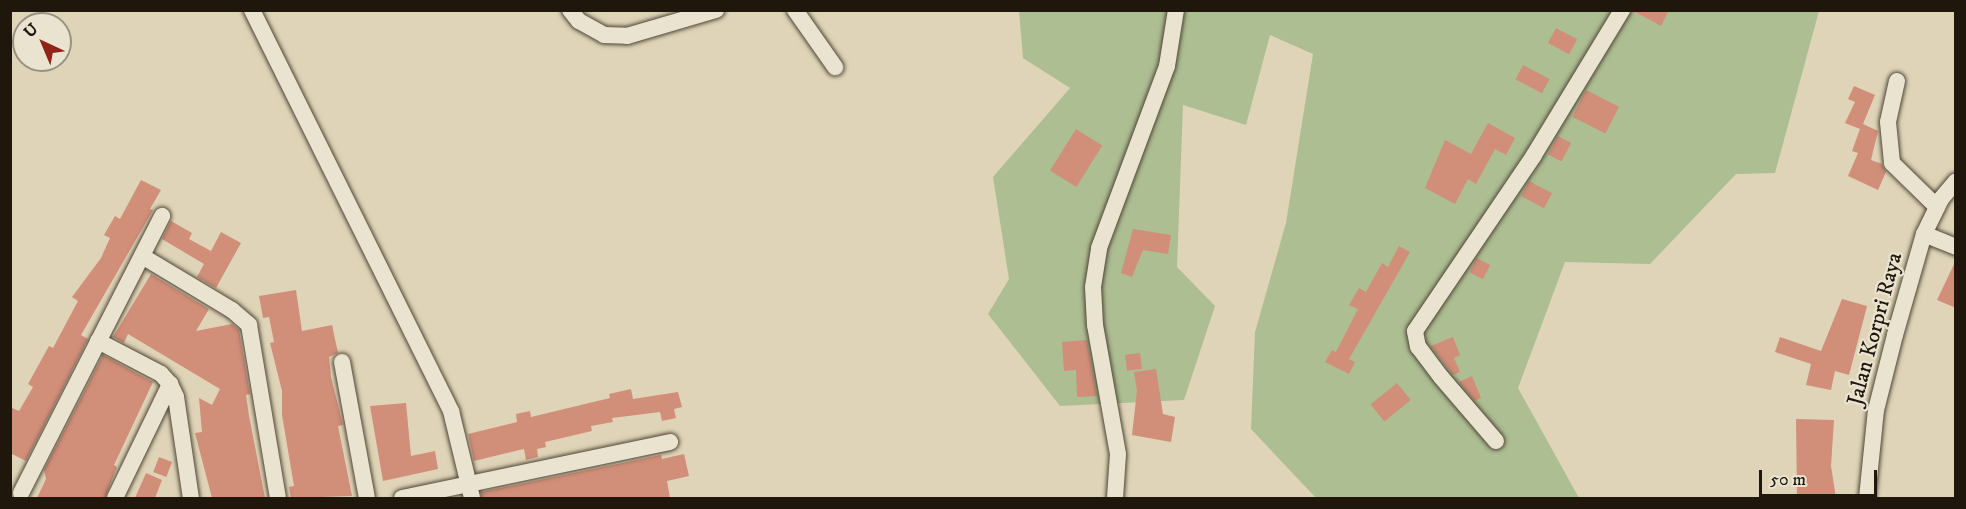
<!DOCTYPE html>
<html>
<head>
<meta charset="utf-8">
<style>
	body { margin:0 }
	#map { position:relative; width:1966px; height:509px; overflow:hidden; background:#dfd4b7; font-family:"IM FELL DW Pica",serif }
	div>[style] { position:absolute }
	.green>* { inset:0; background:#adbe92 }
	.building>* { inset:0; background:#d18e79; transform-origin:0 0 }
	.roads { filter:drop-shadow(0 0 2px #4f4637) drop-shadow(0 0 2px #4f4637) }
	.street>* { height:16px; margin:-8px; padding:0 8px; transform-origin:8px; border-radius:8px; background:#eae3d0 }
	span { translate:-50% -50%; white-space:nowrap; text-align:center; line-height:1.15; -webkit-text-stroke:4.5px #eae3d0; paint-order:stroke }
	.street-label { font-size:22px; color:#1f160c }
	.frame { position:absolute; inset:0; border:12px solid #1f160c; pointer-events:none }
	.north { position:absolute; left:12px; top:12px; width:60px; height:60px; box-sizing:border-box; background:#eae3d0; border:2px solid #999182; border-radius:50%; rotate:316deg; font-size:16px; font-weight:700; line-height:24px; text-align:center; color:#1f160c }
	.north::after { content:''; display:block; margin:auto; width:21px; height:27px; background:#8f2418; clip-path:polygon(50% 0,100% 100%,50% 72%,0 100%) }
	.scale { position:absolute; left:1759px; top:470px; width:118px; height:27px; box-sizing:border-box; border:3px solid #1f160c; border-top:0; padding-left:8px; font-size:18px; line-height:21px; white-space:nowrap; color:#1f160c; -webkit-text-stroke:4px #eae3d0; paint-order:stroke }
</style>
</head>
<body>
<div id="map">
	<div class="green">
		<i style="clip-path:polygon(1019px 11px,1819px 11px,1775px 173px,1736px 174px,1650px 264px,1565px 262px,1518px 388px,1579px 498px,1316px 498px,1251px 429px,1255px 332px,1286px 223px,1313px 54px,1270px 35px,1246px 125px,1183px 105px,1177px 267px,1215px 306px,1184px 400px,1060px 406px,988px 314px,1009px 279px,993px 177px,1070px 88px,1023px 58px)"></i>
	</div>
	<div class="building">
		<i style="clip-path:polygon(1632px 10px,1669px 10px,1661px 26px)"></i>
		<i style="left:1556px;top:28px;width:24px;height:17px;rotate:28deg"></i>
		<i style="left:1523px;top:65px;width:30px;height:16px;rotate:28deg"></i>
		<i style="clip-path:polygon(1854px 86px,1875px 95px,1863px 124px,1878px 131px,1871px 160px,1882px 164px,1886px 172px,1878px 190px,1848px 176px,1858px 153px,1852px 151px,1860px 129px,1845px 123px,1855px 102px,1848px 99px)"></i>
		<i style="left:1586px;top:90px;width:37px;height:30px;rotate:27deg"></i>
		<i style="clip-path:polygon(1488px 123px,1515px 138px,1506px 155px,1495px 149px,1476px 184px,1468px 179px,1455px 204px,1425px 188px,1445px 140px,1471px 154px)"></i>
		<i style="left:1076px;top:129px;width:31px;height:49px;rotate:32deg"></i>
		<i style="left:1558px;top:136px;width:15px;height:21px;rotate:28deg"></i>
		<i style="clip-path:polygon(141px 180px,161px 190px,150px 209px,153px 210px,81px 335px,88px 339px,26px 461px,10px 453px,10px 407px,19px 411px,33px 387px,28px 384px,49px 346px,53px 348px,78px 301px,72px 297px,101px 258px,110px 238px,104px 235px,115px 216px,120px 219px)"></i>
		<i style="left:1529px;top:181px;width:26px;height:17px;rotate:28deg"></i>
		<i style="clip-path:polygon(171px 221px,192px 233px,189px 239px,211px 251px,221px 232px,241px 243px,216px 288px,197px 277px,204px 264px,162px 239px)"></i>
		<i style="clip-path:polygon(1133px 229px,1171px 235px,1168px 254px,1143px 250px,1132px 277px,1121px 273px)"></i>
		<i style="clip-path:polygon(1399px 246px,1410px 252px,1349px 359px,1355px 362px,1349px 374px,1325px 362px,1332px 350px,1336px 352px,1358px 309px,1349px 305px,1359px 288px,1366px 292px,1382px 263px,1388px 267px)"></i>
		<i style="left:1477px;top:258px;width:15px;height:16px;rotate:28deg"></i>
		<i style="clip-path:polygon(1956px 260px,1956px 308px,1937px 300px)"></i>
		<i style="clip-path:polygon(151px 274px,209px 309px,196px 331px,232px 324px,239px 330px,250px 394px,246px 395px,249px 416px,265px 498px,212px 498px,195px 433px,202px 432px,199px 398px,212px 405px,220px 389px,128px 334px,124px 343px,113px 337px)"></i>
		<i style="clip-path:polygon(296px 290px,302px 331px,332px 325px,338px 353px,329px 357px,331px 377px,343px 425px,338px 426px,352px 496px,291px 498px,289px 487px,294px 486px,282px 415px,282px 391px,270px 343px,274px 342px,269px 317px,263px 318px,259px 296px)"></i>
		<i style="clip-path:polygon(1842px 299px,1867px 306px,1849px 375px,1835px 371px,1831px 390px,1806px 385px,1811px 364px,1775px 352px,1780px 337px,1821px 351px)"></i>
		<i style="clip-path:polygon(1453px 337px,1460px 355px,1454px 358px,1460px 372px,1453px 375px,1431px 346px)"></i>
		<i style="clip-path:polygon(1087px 340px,1097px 396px,1077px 397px,1076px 370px,1064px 371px,1062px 342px)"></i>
		<i style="left:1140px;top:353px;width:16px;height:15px;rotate:83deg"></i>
		<i style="clip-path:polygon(103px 355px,153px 382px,114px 465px,117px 467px,105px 498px,37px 498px,46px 479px,44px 470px)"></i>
		<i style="clip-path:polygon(1156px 369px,1163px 414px,1175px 417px,1171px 442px,1132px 435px,1137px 391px,1134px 372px)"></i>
		<i style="clip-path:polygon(1472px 376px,1481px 398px,1475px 401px,1459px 382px)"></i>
		<i style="left:1397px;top:383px;width:22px;height:34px;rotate:51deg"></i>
		<i style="clip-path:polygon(631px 389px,633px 399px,678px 392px,682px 407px,674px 409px,676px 418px,662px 421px,660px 412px,612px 418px,613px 422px,591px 426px,592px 431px,545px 442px,546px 447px,537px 449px,538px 457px,526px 460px,524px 449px,474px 461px,468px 434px,517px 422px,516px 414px,530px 411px,531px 417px,610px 398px,609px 394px)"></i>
		<i style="clip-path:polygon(406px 403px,411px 456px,435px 451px,438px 469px,383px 481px,370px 406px)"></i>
		<i style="clip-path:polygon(1796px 419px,1834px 420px,1831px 466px,1836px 498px,1797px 498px)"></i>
		<i style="clip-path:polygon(684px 454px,689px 476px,667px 481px,670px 498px,482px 498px,481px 492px,661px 455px,662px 459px)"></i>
		<i style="left:159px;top:457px;width:14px;height:16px;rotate:21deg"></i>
		<i style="clip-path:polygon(146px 473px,162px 480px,155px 498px,135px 498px)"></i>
	</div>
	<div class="roads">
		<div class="street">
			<i style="left:252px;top:10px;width:448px;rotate:63.6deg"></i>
			<i style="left:451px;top:411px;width:89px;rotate:76.4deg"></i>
			<i style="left:570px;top:10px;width:14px;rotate:51deg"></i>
			<i style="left:579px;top:21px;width:29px;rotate:29deg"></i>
			<i style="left:604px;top:35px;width:23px;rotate:2deg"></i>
			<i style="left:627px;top:36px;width:93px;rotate:-16.3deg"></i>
			<i style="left:795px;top:10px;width:70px;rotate:54.9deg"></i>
			<i style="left:1897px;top:81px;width:42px;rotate:102.4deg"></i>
			<i style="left:1888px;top:122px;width:41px;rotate:84.4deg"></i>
			<i style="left:1892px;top:163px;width:63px;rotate:44.4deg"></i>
			<i style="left:1924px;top:234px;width:35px;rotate:22deg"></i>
			<i style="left:142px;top:256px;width:105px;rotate:31deg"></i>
			<i style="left:232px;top:310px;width:23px;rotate:41deg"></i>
			<i style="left:249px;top:325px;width:175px;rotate:80.5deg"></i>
			<i style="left:98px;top:341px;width:71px;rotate:27.6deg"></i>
			<i style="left:161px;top:374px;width:13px;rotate:48deg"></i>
			<i style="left:170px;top:384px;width:14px;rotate:65deg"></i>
			<i style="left:176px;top:397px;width:102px;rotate:81.6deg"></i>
			<i style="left:342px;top:362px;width:138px;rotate:79.6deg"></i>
			<i style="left:1496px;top:441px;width:84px;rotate:-130.7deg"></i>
			<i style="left:1441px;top:377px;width:38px;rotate:-127deg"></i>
			<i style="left:1418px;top:347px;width:16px;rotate:-101deg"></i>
			<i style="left:1415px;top:331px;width:212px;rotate:-55.9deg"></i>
			<i style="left:1534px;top:155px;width:170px;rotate:-58.7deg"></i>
			<i style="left:21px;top:493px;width:311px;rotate:-63deg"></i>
			<i style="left:115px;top:498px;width:127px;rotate:-64.2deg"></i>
			<i style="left:402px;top:498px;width:274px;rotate:-11.8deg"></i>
			<i style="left:1115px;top:498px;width:44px;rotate:-86.1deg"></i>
			<i style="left:1118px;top:454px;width:131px;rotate:-100.1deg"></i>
			<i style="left:1095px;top:325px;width:38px;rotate:-93deg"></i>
			<i style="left:1093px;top:287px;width:39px;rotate:-81deg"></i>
			<i style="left:1099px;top:248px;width:194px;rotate:-69.5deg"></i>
			<i style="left:1167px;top:66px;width:57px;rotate:-80.9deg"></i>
			<i style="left:1867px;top:498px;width:88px;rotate:-84.2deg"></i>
			<i style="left:1876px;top:410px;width:77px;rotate:-75.8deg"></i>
			<i style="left:1895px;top:335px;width:105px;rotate:-74deg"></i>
			<i style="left:1924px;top:234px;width:39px;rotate:-64deg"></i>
			<i style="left:1941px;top:199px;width:23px;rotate:-50deg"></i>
		</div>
	</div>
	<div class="street-label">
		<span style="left:1875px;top:329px;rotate:-75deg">Jalan Korpri Raya</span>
	</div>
	<div class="frame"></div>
	<div class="north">U</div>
	<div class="scale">50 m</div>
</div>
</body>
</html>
